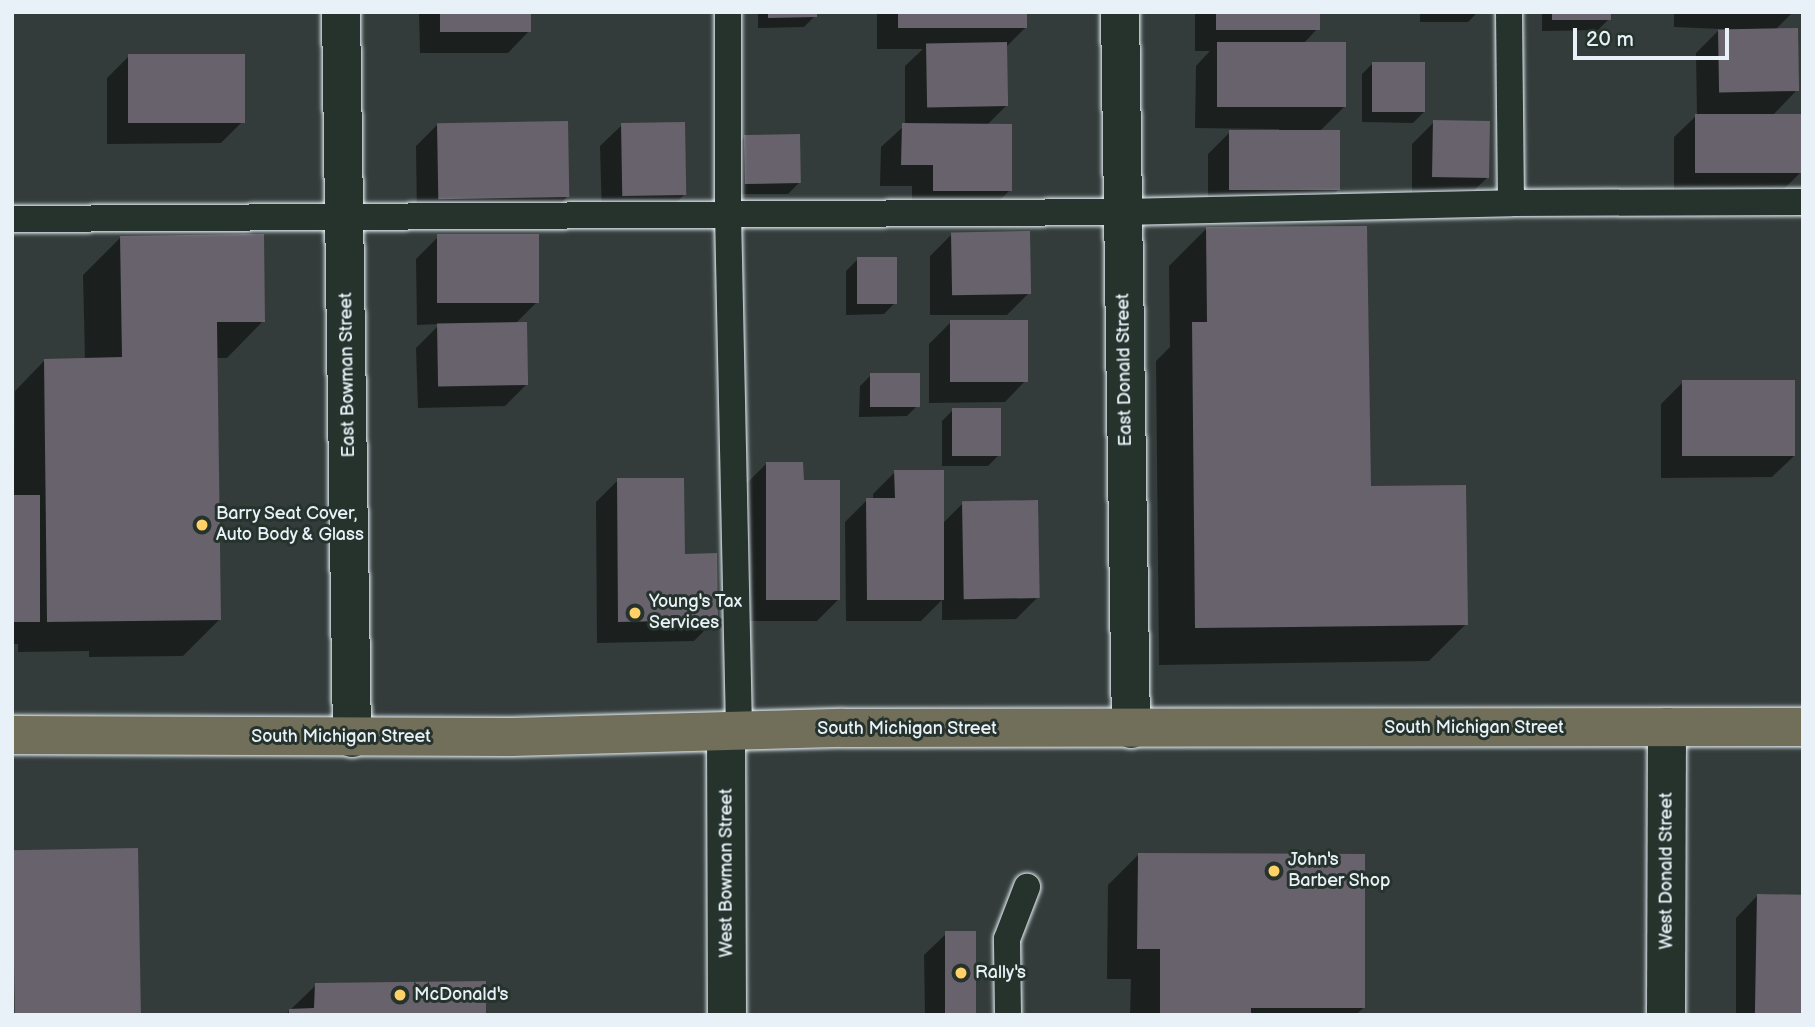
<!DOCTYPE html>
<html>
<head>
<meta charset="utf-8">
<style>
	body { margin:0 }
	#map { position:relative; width:1815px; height:1027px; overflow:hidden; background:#333c3a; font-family:"Balsamiq Sans",sans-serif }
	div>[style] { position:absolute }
	.shadow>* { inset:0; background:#0007 }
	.building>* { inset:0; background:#67626c; transform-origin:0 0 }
	.roads { filter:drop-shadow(0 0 2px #e8f1f8) drop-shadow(0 0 2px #e8f1f8) }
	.service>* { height:26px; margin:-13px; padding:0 13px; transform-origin:13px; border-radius:13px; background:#26332d }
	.minor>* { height:38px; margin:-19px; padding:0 19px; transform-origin:19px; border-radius:19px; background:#26332d }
	.primary>* { height:38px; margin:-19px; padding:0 19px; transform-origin:19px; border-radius:19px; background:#716e59 }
	.dots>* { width:19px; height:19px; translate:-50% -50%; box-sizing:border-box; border:4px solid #26332d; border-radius:50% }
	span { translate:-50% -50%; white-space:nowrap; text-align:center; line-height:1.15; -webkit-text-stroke:6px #26332d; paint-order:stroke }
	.street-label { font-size:18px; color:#e8f1f8 }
	.poi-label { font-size:18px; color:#e8f1f8 }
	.left { translate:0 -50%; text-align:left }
	.frame { position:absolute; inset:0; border:14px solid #e8f1f8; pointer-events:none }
	.scale { position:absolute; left:1573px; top:28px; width:156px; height:32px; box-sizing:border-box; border:4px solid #e8f1f8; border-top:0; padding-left:9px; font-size:21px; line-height:24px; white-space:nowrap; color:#e8f1f8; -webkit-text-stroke:5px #26332d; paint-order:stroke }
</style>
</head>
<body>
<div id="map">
	<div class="shadow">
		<i style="clip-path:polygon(419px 12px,529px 12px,529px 31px,508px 53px,420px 53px)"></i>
		<i style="clip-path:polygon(758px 12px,815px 12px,815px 16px,804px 27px,758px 28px)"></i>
		<i style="clip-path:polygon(877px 12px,1026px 12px,1026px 27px,1006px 47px,1006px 106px,987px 125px,1010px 190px,988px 212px,912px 212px,912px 186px,880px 186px,881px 147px,905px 125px,905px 66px,923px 49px,877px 49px)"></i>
		<i style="clip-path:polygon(1195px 12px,1318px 12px,1318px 28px,1303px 44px,1344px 107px,1319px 132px,1339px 189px,1317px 211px,1208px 213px,1208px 154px,1229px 133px,1279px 132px,1279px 129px,1195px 128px,1196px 66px,1210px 51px,1195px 51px)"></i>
		<i style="clip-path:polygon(1420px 12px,1478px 12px,1468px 22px,1420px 22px)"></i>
		<i style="clip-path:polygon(1542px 12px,1609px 12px,1609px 19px,1598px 30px,1542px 31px)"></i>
		<i style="clip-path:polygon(1674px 12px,1793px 12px,1775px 30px,1797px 90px,1772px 116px,1801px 172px,1779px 194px,1674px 194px,1674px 137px,1697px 115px,1696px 53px,1720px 29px,1674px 27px)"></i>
		<i style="clip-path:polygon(129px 56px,243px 121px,221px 143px,107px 144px,107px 78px)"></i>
		<i style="clip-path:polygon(1373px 63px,1424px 112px,1413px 123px,1362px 122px,1362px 74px)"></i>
		<i style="clip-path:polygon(1434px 122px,1488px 177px,1466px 198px,1412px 198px,1412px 144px)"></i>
		<i style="clip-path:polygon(438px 124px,567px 197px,545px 218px,417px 219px,416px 146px)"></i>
		<i style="clip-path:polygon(622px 125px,685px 194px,663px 216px,602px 217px,600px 146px)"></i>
		<i style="clip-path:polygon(745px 137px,799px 183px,788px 194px,735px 194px,734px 148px)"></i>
		<i style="clip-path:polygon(1206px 229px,1369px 488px,1466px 624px,1429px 661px,1159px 665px,1156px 361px,1170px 347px,1169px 266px)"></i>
		<i style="clip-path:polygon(952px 234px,1029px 293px,1007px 315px,930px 315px,930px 256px)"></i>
		<i style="clip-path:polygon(438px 237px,537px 302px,515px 324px,527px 384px,505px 406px,418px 408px,416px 348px,440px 324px,417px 325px,416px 259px)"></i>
		<i style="clip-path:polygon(120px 238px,263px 321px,227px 358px,216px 358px,220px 619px,183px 656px,89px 657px,89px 651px,18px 652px,18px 644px,12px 644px,15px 391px,45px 360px,85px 360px,83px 275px)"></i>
		<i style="clip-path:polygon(857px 260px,895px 303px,884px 314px,846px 315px,846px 271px)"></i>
		<i style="clip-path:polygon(951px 322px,1026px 380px,1005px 402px,929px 403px,929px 344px)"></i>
		<i style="clip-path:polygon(871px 375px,918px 405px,907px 416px,859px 417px,860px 386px)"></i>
		<i style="clip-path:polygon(1683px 382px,1794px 456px,1772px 477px,1661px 478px,1661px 404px)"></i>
		<i style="clip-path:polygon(953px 410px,999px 455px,988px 466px,942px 466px,942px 421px)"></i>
		<i style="clip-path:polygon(767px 463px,802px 481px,839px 599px,817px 621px,745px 621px,745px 485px)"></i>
		<i style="clip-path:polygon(895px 472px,942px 524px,963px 503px,1038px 597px,1016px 619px,942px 620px,942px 600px,921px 621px,846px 621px,845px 522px,867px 500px,873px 500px,873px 494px)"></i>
		<i style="clip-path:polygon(618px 480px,716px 619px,694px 641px,597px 643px,596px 502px)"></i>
		<i style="clip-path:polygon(1139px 854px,1363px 1008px,1356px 1015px,1130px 1015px,1131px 979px,1107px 979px,1108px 885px)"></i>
		<i style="clip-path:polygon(1757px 896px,1803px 1015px,1736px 1015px,1736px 918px)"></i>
		<i style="clip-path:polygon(946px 934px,975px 1015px,925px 1015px,924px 955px)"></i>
		<i style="clip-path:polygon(316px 985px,484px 1015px,285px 1015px)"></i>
	</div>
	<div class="building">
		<i style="left:440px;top:12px;width:91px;height:20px"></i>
		<i style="clip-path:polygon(768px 12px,817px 12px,817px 17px,768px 18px)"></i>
		<i style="left:898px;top:12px;width:129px;height:16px"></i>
		<i style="left:1216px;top:12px;width:104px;height:18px"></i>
		<i style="left:1552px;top:12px;width:59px;height:8px"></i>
		<i style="left:1798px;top:28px;width:63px;height:80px;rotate:89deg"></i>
		<i style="left:1007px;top:42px;width:64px;height:81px;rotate:89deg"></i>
		<i style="left:1217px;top:42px;width:129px;height:65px"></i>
		<i style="left:128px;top:54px;width:117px;height:69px"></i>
		<i style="left:1372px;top:62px;width:53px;height:50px"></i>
		<i style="left:1695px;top:114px;width:107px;height:59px"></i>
		<i style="left:1433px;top:120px;width:57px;height:57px;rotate:1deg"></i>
		<i style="left:568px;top:121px;width:76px;height:131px;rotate:89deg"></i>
		<i style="left:685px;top:122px;width:73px;height:64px;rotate:89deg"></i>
		<i style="clip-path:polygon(902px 123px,1012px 124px,1012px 191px,933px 191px,933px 165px,901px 165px)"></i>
		<i style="left:1340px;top:130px;width:60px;height:111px;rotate:90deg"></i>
		<i style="left:800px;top:134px;width:49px;height:56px;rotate:89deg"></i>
		<i style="clip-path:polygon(1367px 226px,1371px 486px,1466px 485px,1468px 625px,1195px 628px,1192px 322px,1207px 322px,1206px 227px)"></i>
		<i style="left:1030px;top:231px;width:63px;height:79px;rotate:89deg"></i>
		<i style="clip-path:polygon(264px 234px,265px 322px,217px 322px,221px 620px,47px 622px,44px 359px,122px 357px,120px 236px)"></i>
		<i style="left:539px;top:234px;width:69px;height:102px;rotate:90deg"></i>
		<i style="left:897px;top:257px;width:47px;height:40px;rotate:90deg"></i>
		<i style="left:950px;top:320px;width:78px;height:62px"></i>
		<i style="left:527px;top:322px;width:63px;height:90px;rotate:89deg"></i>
		<i style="left:870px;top:373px;width:50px;height:34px"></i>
		<i style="left:1795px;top:380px;width:76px;height:113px;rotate:90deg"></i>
		<i style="left:1001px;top:408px;width:48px;height:49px;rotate:90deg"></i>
		<i style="clip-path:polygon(766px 462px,803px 462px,804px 480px,840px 480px,840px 600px,766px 600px)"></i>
		<i style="clip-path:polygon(894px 470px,944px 470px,944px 600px,867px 600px,866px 498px,895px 498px)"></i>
		<i style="clip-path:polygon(617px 478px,684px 478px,685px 554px,717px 553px,718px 620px,618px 622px)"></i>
		<i style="left:40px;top:495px;width:127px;height:28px;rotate:90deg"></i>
		<i style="left:1038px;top:500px;width:98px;height:76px;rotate:89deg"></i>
		<i style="left:138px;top:848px;width:167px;height:126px;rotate:89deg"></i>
		<i style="clip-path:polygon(1138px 853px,1365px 854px,1365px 1008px,1251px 1008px,1251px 1015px,1160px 1015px,1160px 949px,1137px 949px)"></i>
		<i style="left:1757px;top:894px;width:46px;height:121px;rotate:1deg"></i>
		<i style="left:976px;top:931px;width:84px;height:31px;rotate:90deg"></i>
		<i style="clip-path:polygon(486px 981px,486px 1015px,289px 1015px,289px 1009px,314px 1008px,315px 983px)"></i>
	</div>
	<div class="roads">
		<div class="service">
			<i style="left:728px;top:12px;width:201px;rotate:90deg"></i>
			<i style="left:728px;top:213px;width:518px;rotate:88.78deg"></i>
			<i style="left:1509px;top:12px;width:191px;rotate:89.4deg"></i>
			<i style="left:12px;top:219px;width:1110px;rotate:-0.36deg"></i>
			<i style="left:1122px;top:212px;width:389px;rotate:-1.3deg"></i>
			<i style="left:1511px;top:203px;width:292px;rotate:-0.2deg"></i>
			<i style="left:1008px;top:1015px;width:76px;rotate:-90.8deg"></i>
			<i style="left:1007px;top:939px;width:56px;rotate:-69deg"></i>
		</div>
		<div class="minor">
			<i style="left:341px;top:12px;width:726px;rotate:89.13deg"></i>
			<i style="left:1120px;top:12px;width:717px;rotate:89.12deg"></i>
			<i style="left:726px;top:732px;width:283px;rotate:89.8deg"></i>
			<i style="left:1666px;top:1015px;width:288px;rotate:-89.8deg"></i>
		</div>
		<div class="primary">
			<i style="left:12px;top:735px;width:500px;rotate:0.23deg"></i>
			<i style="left:512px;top:737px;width:331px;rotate:-1.6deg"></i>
			<i style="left:843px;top:728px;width:960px;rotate:-0.06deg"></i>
		</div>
	</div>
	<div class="dots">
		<i style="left:202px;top:525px;background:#ffd166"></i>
		<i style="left:635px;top:613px;background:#ffd166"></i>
		<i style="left:1274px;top:871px;background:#ffd166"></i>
		<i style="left:961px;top:973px;background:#ffd166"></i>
		<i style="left:400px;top:995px;background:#ffd166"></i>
	</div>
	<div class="street-label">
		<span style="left:1125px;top:370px;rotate:-91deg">East Donald Street</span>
		<span style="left:348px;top:375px;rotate:-91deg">East Bowman Street</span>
		<span style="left:1474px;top:728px">South Michigan Street</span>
		<span style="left:907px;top:729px">South Michigan Street</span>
		<span style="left:341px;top:737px">South Michigan Street</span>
		<span style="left:1667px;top:871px;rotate:-90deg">West Donald Street</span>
		<span style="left:727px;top:873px;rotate:-90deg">West Bowman Street</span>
	</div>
	<div class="poi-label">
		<span class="left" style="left:216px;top:525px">Barry Seat Cover,<br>Auto Body &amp; Glass</span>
		<span class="left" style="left:649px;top:613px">Young's Tax<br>Services</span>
		<span class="left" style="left:1288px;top:871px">John's<br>Barber Shop</span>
		<span class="left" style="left:975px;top:973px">Rally's</span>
		<span class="left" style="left:414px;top:995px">McDonald's</span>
	</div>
	<div class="frame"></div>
	<div class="scale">20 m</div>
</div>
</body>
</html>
